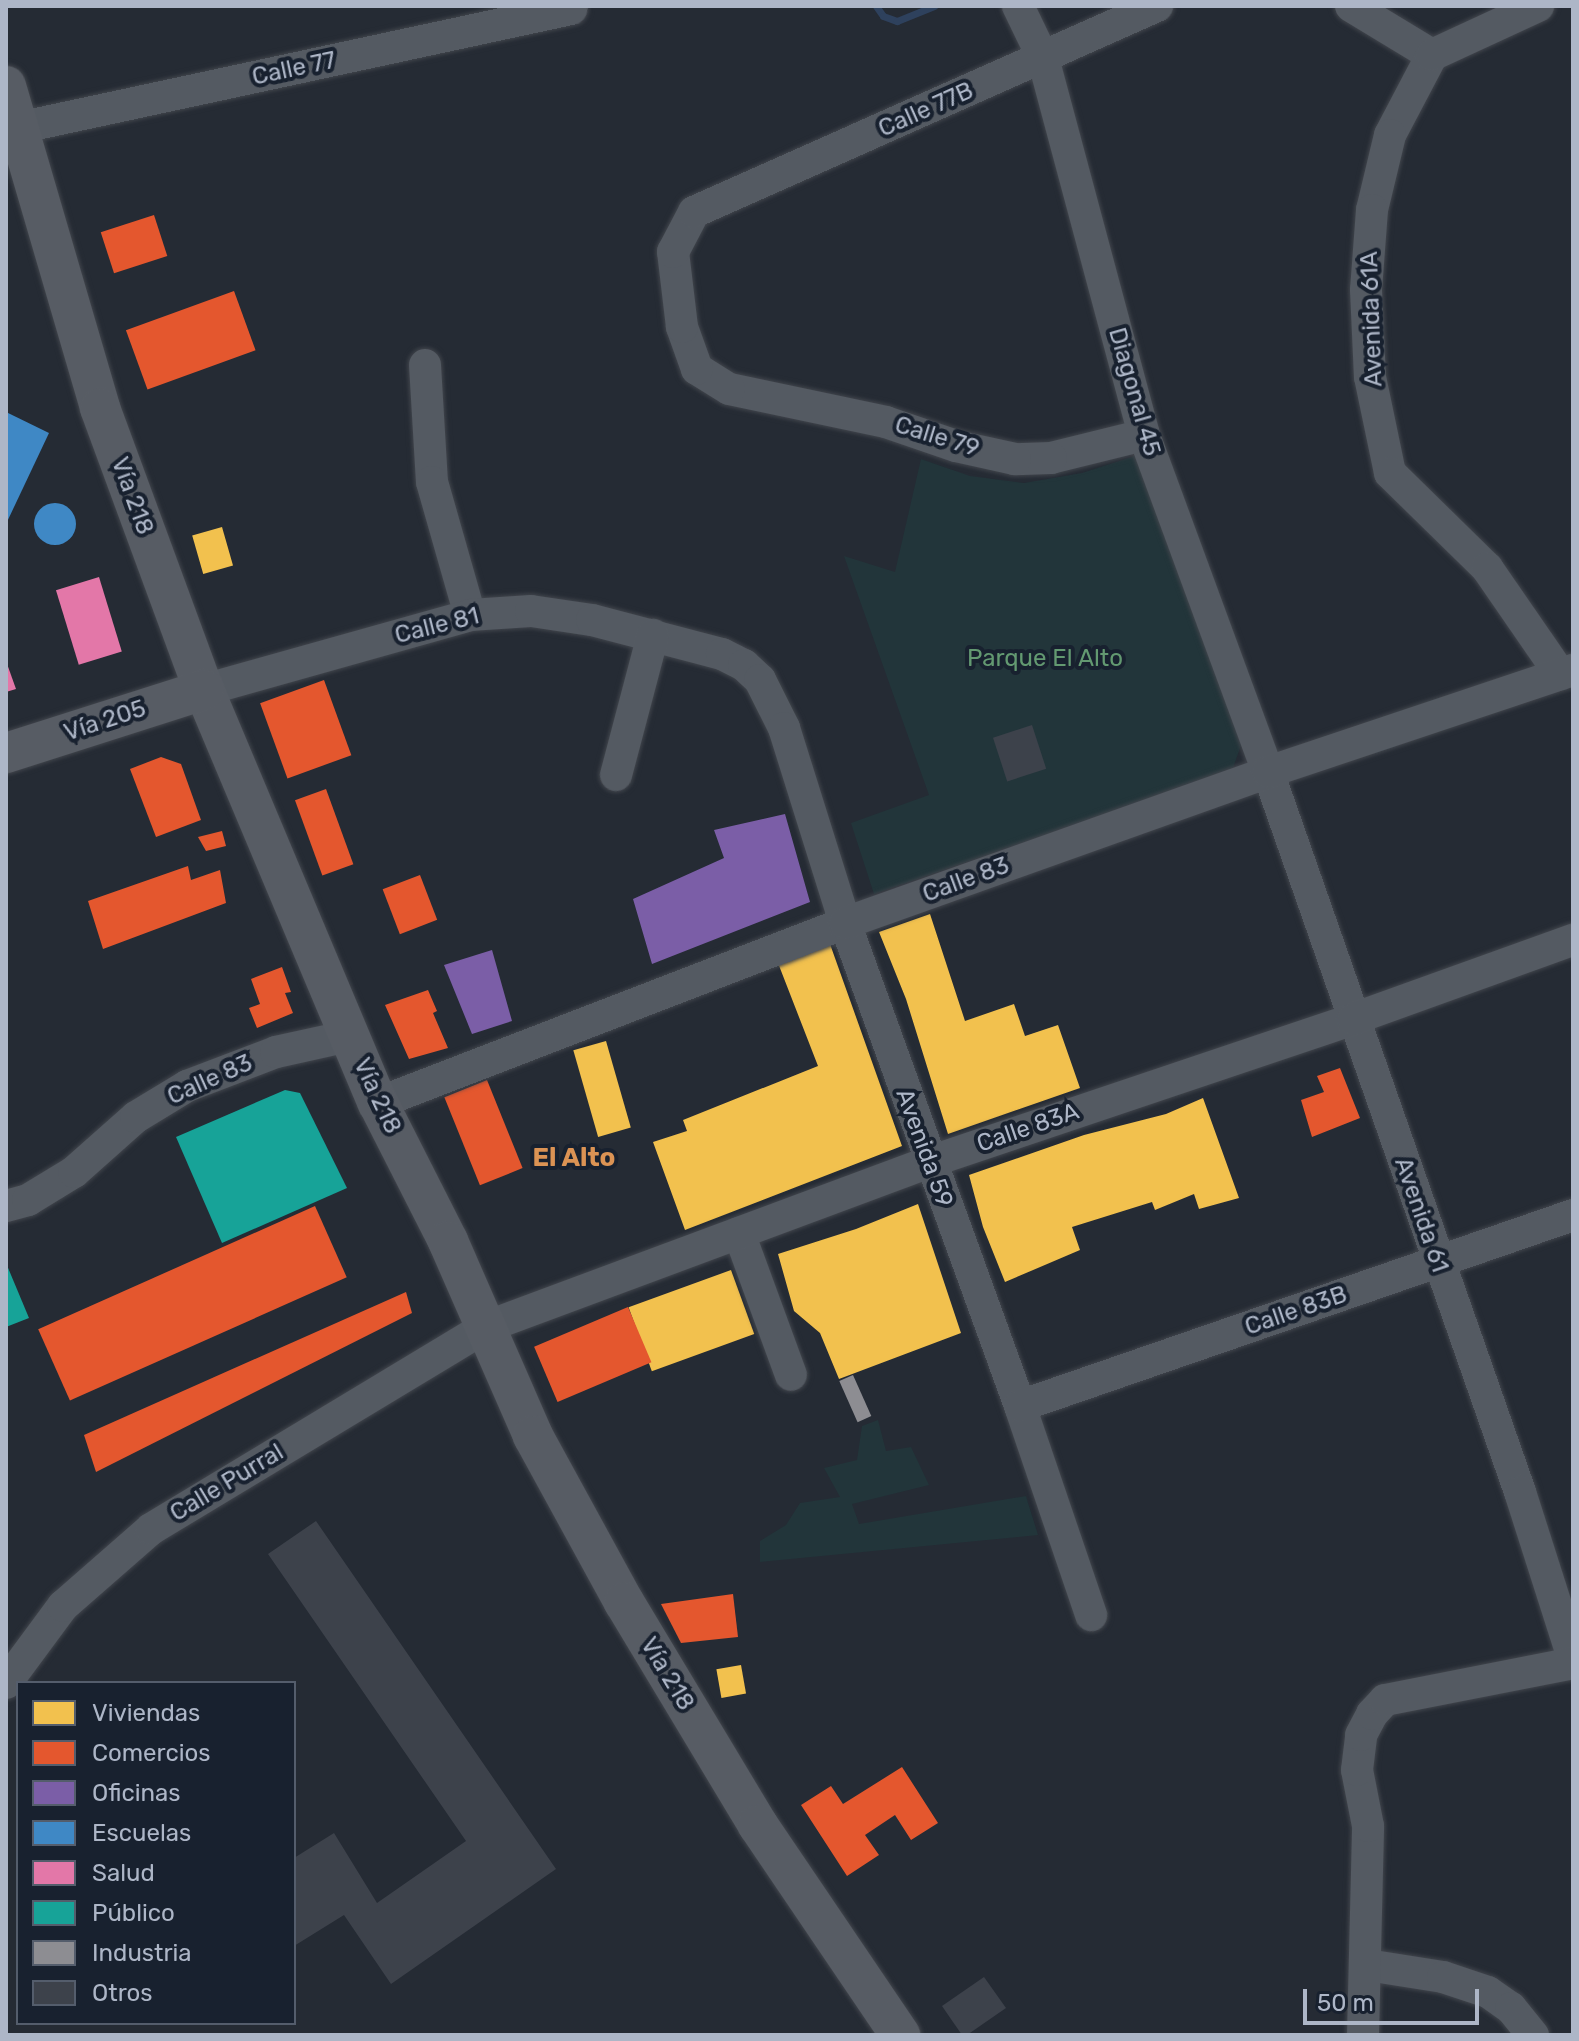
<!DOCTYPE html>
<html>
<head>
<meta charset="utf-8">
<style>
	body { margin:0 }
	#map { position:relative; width:1579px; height:2041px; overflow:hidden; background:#252b34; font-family:Rubik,sans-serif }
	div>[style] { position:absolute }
	.green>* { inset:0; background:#22353a }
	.homes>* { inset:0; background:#f2c14e; transform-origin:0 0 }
	.shops>* { inset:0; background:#e4572e; transform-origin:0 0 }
	.offices>* { inset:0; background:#7b5ea7 }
	.schools>* { inset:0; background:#3f88c5 }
	.round { border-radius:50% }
	.health>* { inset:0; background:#e377a8; transform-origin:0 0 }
	.public>* { inset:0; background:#17a398 }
	.industry>* { inset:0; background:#8d8d92; transform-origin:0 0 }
	.stream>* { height:7px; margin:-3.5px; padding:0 3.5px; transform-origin:3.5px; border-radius:3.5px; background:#2e415d }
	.building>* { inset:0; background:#3d424b; transform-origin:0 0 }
	.roads { filter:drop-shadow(0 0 2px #41454c) drop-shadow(0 0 2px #41454c) }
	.minor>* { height:32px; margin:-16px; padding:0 16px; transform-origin:16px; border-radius:16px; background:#545a62 }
	.major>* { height:40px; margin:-20px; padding:0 20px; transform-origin:20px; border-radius:20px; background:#575c64 }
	span { translate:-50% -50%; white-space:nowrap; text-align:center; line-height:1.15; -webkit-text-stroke:8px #18212f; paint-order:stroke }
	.street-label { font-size:24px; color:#adb6c7 }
	.park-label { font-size:24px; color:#639971 }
	.neighbourhood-label { font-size:26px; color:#db9354; font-weight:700 }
	.frame { position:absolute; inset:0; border:8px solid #adb6c7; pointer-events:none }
	.legend { position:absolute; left:16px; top:1681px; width:280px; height:344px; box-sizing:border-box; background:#18212f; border:2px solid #545d6c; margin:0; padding:10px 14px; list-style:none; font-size:24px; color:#adb6c7 }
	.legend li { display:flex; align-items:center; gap:16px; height:40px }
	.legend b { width:40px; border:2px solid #545d6c }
	.scale { position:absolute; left:1303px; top:1989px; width:176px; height:36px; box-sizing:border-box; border:4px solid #adb6c7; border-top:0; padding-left:10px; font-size:24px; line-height:28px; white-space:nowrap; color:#adb6c7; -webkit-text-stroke:6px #18212f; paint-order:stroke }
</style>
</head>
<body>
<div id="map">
	<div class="green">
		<i style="clip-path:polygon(1138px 455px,1241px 745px,1232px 771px,874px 894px,851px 823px,929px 795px,844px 556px,895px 572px,921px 459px,970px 476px,1024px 483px,1082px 473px)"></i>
		<i style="clip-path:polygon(878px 1420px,886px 1451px,911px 1447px,929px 1485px,852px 1504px,859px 1524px,1026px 1496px,1038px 1535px,760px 1562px,760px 1541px,786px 1525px,800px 1503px,840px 1497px,824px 1468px,857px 1460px,862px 1426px)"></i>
	</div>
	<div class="homes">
		<i style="left:222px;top:527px;width:40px;height:31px;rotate:74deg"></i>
		<i style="clip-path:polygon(930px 914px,965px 1021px,1014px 1004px,1025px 1036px,1058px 1025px,1080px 1088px,948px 1134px,906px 999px,879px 932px)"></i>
		<i style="clip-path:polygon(830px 944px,902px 1146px,685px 1230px,653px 1142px,687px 1131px,683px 1120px,818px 1066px,778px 963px)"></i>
		<i style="left:606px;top:1041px;width:90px;height:34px;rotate:74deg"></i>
		<i style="clip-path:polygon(1203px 1098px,1239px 1198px,1199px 1209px,1194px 1194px,1155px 1210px,1152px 1202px,1072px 1227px,1080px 1250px,1005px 1282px,983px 1227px,969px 1175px,1084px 1135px,1166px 1114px)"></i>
		<i style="clip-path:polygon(918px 1204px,961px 1333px,839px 1379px,820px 1333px,794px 1311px,778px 1254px,856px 1229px)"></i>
		<i style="left:731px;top:1270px;width:68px;height:109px;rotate:70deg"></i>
		<i style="left:741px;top:1665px;width:29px;height:25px;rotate:80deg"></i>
	</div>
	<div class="shops">
		<i style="left:154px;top:215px;width:43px;height:56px;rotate:72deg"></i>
		<i style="left:234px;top:291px;width:63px;height:115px;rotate:70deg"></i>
		<i style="left:324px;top:680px;width:80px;height:68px;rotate:70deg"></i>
		<i style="clip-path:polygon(161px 757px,181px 764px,201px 820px,156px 837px,130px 769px)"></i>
		<i style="left:326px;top:789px;width:80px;height:33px;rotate:70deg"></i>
		<i style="clip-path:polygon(222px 831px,226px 846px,206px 851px,198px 837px)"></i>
		<i style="clip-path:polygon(188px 866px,191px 880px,220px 870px,226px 903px,103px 949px,88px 901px)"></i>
		<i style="left:420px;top:875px;width:48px;height:40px;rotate:69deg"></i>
		<i style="clip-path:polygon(282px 967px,291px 992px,285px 993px,293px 1013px,257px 1028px,249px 1008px,260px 1004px,251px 979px)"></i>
		<i style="clip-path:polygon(428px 990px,437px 1011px,433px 1013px,448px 1048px,409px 1059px,385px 1005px)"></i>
		<i style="clip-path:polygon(1340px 1068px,1360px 1118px,1312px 1137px,1301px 1100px,1324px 1092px,1317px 1076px)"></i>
		<i style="left:487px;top:1080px;width:95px;height:46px;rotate:68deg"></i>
		<i style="left:315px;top:1206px;width:78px;height:303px;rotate:66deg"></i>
		<i style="clip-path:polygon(406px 1292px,412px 1313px,96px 1472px,84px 1435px)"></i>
		<i style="left:628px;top:1307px;width:60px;height:102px;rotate:67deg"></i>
		<i style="clip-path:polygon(733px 1594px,738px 1637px,681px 1643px,661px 1604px)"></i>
		<i style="clip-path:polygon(902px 1767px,938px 1823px,911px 1840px,895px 1815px,865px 1835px,879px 1855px,847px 1876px,801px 1805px,831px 1786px,843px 1804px)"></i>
	</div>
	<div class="offices">
		<i style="clip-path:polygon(785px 814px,810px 902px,652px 964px,633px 899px,724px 858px,714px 830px)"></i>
		<i style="clip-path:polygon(492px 950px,512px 1021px,472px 1034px,444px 965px)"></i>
	</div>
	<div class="schools">
		<i style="clip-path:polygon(6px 412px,49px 433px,6px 524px)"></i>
		<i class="round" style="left:34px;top:503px;width:42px;height:42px"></i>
	</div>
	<div class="health">
		<i style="left:99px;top:577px;width:78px;height:45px;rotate:73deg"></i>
		<i style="clip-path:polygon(6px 661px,16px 689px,6px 692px)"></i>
	</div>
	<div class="public">
		<i style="clip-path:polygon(285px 1090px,300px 1093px,347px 1188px,222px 1243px,176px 1137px)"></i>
		<i style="clip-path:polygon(6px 1263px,29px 1318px,6px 1327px)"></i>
	</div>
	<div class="industry">
		<i style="left:853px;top:1375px;width:45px;height:15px;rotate:66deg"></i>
	</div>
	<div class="stream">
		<i style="left:876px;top:6px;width:12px;rotate:55deg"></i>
		<i style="left:883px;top:16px;width:15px;rotate:20deg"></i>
		<i style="left:897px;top:21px;width:40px;rotate:-22deg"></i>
	</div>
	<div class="building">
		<i style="left:1032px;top:725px;width:46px;height:41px;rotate:72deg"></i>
		<i style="clip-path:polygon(316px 1521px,556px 1869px,391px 1984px,344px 1915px,294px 1946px,294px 1858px,334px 1833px,377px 1903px,466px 1841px,268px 1554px)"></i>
		<i style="clip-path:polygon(984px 1977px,1006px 2008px,967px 2035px,962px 2035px,942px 2006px)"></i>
	</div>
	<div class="roads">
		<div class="minor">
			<i style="left:1018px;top:6px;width:58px;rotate:64.3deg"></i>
			<i style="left:1043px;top:58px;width:390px;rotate:75deg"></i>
			<i style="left:1144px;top:435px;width:359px;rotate:69.8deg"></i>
			<i style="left:1268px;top:772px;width:763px;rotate:70.71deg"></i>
			<i style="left:1520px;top:1492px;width:174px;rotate:72.3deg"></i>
			<i style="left:1351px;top:6px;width:95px;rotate:31.2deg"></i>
			<i style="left:1432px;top:55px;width:90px;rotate:117.7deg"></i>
			<i style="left:1390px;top:135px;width:77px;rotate:103.5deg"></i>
			<i style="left:1372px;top:210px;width:80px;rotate:94.3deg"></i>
			<i style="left:1366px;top:290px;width:87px;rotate:87.4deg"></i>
			<i style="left:1370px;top:377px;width:98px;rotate:78.2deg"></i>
			<i style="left:1390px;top:473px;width:136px;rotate:44.4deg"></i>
			<i style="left:1487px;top:568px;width:129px;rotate:55.4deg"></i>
			<i style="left:1432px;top:55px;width:117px;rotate:-24.8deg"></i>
			<i style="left:18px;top:128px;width:566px;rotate:-12.14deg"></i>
			<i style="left:425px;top:365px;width:117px;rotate:86.6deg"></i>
			<i style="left:432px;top:482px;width:138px;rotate:74.1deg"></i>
			<i style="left:1144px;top:435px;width:96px;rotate:166.1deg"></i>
			<i style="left:1051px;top:458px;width:36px;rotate:178deg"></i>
			<i style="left:1015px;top:459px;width:60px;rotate:-167.6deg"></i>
			<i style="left:956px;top:446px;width:74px;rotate:-161.1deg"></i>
			<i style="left:886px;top:422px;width:160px;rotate:-168.1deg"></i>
			<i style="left:729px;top:389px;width:38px;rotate:-148deg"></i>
			<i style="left:697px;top:369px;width:45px;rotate:-109.7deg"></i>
			<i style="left:682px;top:327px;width:76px;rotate:-96.8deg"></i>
			<i style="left:673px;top:252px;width:45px;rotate:-62.3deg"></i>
			<i style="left:694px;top:212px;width:507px;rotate:-23.99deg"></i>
			<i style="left:204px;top:690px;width:276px;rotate:-15.7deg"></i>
			<i style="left:470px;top:615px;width:61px;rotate:-3.8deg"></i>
			<i style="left:531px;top:611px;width:62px;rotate:8.4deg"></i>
			<i style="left:592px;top:620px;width:134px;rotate:14.7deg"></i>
			<i style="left:722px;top:654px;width:25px;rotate:27deg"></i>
			<i style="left:744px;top:665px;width:22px;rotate:43deg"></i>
			<i style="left:760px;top:680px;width:54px;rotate:63.4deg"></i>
			<i style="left:784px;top:728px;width:204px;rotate:72.6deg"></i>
			<i style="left:845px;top:923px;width:514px;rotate:70.08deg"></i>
			<i style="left:1020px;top:1406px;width:221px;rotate:71.2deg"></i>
			<i style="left:616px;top:775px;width:145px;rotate:-75.2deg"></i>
			<i style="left:378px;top:1103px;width:500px;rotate:-21.08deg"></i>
			<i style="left:845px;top:923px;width:449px;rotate:-19.6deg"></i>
			<i style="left:1268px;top:772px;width:322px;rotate:-18.5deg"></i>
			<i style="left:6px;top:1206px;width:23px;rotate:-15deg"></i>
			<i style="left:28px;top:1200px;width:54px;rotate:-31.3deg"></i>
			<i style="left:74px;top:1172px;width:83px;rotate:-41.6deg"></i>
			<i style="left:136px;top:1117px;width:60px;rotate:-31.3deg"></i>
			<i style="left:187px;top:1086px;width:95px;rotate:-20.9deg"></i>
			<i style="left:276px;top:1052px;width:75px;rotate:-12.4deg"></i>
			<i style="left:739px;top:1233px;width:151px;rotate:69.9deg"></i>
			<i style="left:1020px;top:1406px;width:585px;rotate:-19.05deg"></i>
			<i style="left:6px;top:1683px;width:96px;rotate:-53.5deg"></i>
			<i style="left:63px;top:1606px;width:117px;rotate:-41.2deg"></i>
			<i style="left:151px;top:1529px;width:391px;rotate:-31.1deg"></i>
			<i style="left:486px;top:1327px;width:473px;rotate:-20.4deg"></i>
			<i style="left:929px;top:1162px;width:447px;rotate:-18.6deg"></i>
			<i style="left:1353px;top:1019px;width:234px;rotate:-19.8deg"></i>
			<i style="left:1367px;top:1965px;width:77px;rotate:9deg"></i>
			<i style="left:1443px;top:1977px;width:47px;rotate:18.4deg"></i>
			<i style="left:1488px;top:1992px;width:28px;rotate:35deg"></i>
			<i style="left:1511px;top:2008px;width:35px;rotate:51deg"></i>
			<i style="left:1363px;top:2035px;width:209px;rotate:-88.6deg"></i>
			<i style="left:1368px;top:1826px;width:57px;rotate:-101.1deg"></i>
			<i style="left:1357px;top:1770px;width:35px;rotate:-83deg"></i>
			<i style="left:1361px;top:1735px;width:24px;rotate:-62deg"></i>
			<i style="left:1372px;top:1714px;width:19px;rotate:-47deg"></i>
			<i style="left:1385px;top:1700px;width:192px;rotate:-11.1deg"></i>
		</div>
		<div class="major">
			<i style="left:6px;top:86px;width:335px;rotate:73.7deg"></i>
			<i style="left:100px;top:408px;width:301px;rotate:69.8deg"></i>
			<i style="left:204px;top:690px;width:448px;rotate:67.2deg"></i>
			<i style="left:378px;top:1103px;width:155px;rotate:63.1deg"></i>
			<i style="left:448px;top:1241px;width:213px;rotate:66.4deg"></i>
			<i style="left:533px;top:1436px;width:189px;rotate:61.3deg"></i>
			<i style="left:624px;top:1602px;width:260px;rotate:59deg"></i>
			<i style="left:758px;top:1825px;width:254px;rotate:55.9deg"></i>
			<i style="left:6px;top:753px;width:208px;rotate:-17.7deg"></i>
		</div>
	</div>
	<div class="street-label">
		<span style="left:294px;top:69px;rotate:-12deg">Calle 77</span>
		<span style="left:926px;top:110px;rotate:-24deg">Calle 77B</span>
		<span style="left:1372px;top:319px;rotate:-92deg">Avenida 61A</span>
		<span style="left:1134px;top:392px;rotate:74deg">Diagonal 45</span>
		<span style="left:937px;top:437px;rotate:17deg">Calle 79</span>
		<span style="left:132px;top:496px;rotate:70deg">Vía 218</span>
		<span style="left:437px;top:626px;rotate:-14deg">Calle 81</span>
		<span style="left:105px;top:721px;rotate:-18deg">Vía 205</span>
		<span style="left:966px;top:880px;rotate:-20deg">Calle 83</span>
		<span style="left:210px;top:1080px;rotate:-24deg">Calle 83</span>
		<span style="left:377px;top:1096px;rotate:65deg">Vía 218</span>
		<span style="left:1028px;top:1128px;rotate:-19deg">Calle 83A</span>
		<span style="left:924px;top:1148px;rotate:70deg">Avenida 59</span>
		<span style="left:1421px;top:1215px;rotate:71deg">Avenida 61</span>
		<span style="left:1296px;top:1311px;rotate:-19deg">Calle 83B</span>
		<span style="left:227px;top:1483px;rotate:-31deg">Calle Purral</span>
		<span style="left:667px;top:1674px;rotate:59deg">Vía 218</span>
	</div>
	<div class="park-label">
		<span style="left:1045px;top:659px">Parque El Alto</span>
	</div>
	<div class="neighbourhood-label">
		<span style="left:574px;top:1158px">El Alto</span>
	</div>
	<div class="frame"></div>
	<ul class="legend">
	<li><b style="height:22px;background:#f2c14e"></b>Viviendas</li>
	<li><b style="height:22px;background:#e4572e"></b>Comercios</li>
	<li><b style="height:22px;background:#7b5ea7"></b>Oficinas</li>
	<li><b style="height:22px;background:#3f88c5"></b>Escuelas</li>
	<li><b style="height:22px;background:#e377a8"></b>Salud</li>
	<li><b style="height:22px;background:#17a398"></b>Público</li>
	<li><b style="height:22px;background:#8d8d92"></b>Industria</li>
	<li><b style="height:22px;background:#3d424b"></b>Otros</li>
	</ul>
	<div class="scale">50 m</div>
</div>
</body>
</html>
